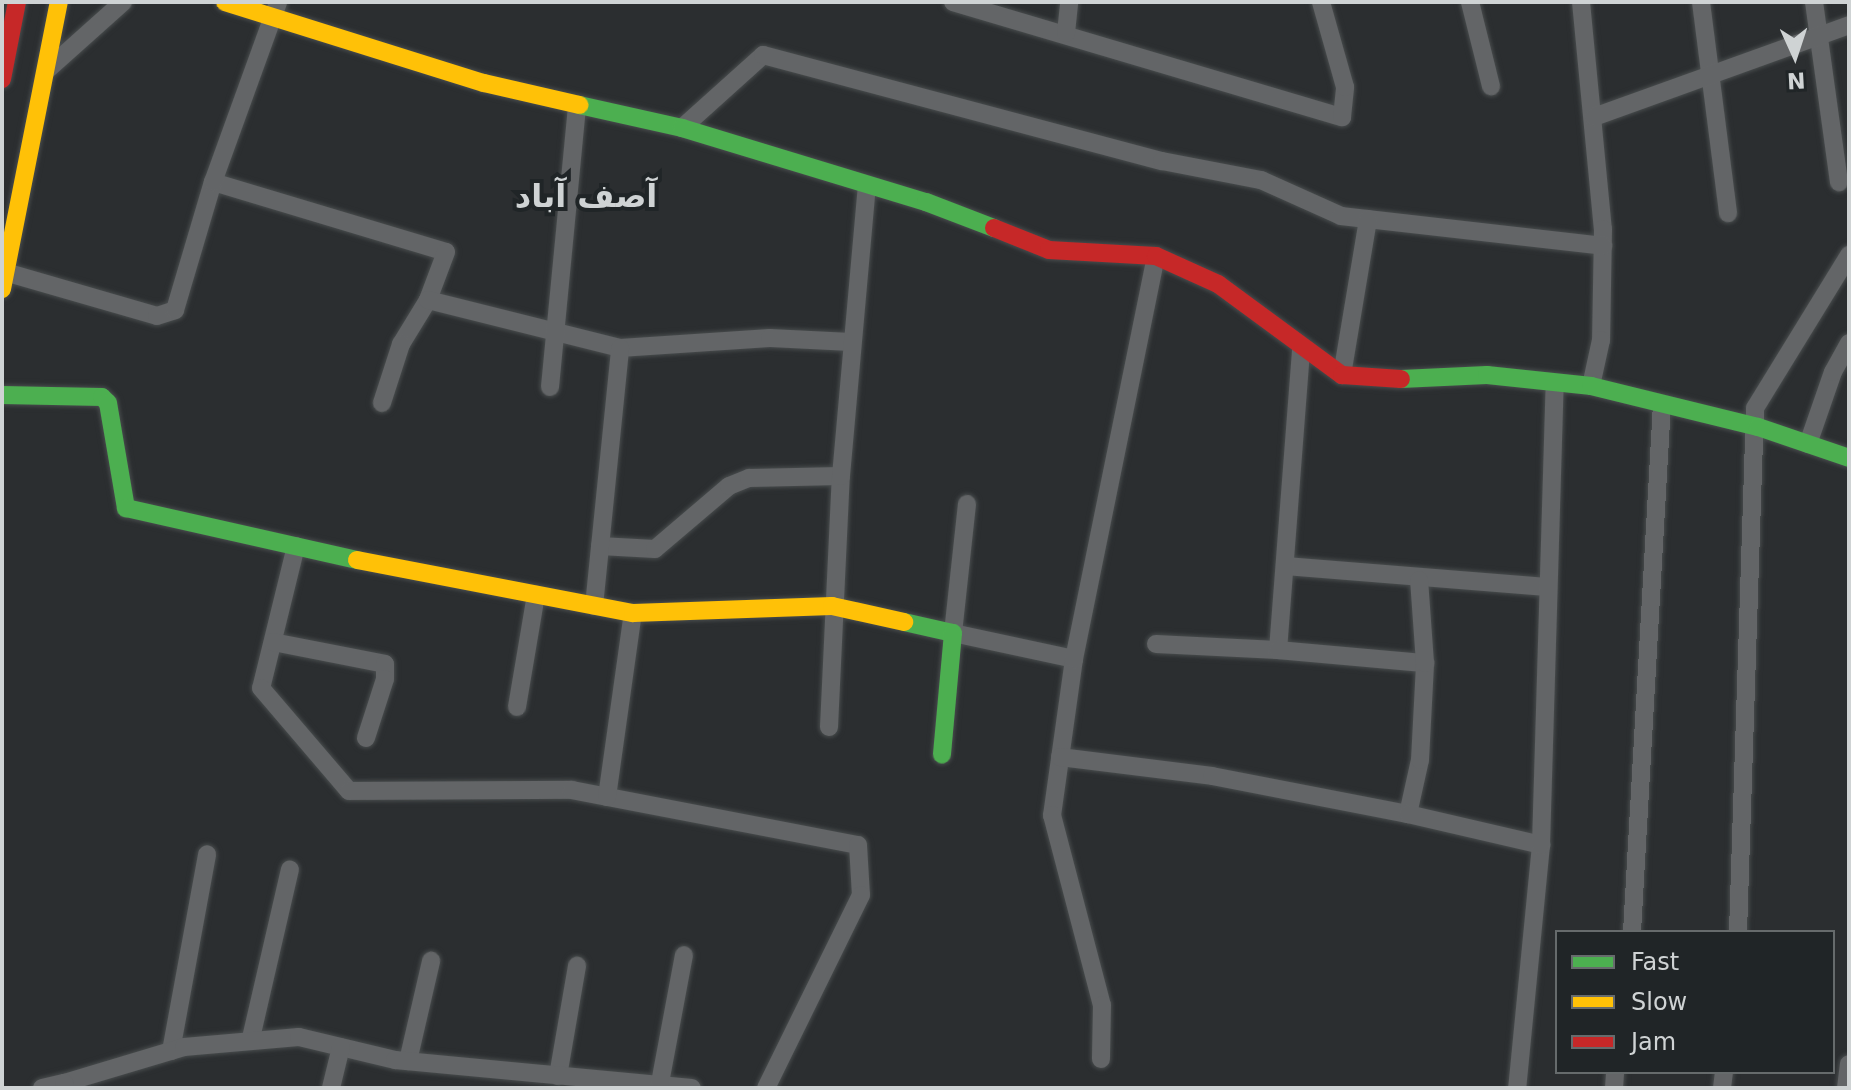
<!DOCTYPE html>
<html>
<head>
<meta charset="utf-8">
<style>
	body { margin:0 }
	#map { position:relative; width:1851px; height:1090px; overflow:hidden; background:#2b2e30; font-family:"DejaVu Sans",Cairo,sans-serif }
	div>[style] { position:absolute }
	.roads { filter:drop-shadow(0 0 2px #484c4d) drop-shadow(0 0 2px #484c4d) }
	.street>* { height:18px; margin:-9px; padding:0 9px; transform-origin:9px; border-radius:9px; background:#636567 }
	.fast>* { height:18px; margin:-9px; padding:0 9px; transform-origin:9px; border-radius:9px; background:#4caf50 }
	.slow>* { height:18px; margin:-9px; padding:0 9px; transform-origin:9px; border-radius:9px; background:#ffc107 }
	.jam>* { height:18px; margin:-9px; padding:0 9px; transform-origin:9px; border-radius:9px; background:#c62828 }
	span { translate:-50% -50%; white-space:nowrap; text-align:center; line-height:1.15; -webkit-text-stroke:8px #202527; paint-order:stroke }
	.quarter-label { font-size:32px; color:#cfd3d4; font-weight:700 }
	.frame { position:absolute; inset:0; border:4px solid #cfd3d4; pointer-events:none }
	.legend { position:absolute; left:1555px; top:930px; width:280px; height:144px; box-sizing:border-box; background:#202527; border:2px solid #666b6c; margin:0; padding:10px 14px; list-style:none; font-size:24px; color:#cfd3d4 }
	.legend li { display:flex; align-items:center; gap:16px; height:40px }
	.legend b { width:40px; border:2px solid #666b6c }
	.north { position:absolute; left:1755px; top:16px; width:80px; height:80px; -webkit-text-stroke:6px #202527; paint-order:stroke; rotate:177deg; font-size:22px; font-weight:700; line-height:32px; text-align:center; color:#cfd3d4 }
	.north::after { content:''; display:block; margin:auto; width:28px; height:36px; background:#cfd3d4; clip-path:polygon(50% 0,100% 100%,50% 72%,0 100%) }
</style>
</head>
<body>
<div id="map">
	<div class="roads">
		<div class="street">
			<i style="left:953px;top:2px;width:406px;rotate:16.5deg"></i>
			<i style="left:1342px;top:117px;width:30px;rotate:-84deg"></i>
			<i style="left:1345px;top:87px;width:88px;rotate:-105.8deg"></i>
			<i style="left:1470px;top:2px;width:87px;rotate:76deg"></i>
			<i style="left:1581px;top:2px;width:228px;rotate:84.5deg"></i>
			<i style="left:1603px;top:229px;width:111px;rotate:91deg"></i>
			<i style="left:1601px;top:340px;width:47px;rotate:102.3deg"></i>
			<i style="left:1701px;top:2px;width:213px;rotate:82.7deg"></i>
			<i style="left:1814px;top:2px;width:182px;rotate:82.1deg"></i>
			<i style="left:1066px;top:33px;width:31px;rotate:-84deg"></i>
			<i style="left:47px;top:70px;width:102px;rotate:-41.8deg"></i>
			<i style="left:1594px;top:117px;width:271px;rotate:-19.8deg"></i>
			<i style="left:682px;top:128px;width:109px;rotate:-42deg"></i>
			<i style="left:763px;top:55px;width:413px;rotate:14.9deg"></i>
			<i style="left:1162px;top:161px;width:101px;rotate:10.9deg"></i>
			<i style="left:1261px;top:180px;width:88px;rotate:24.2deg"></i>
			<i style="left:1341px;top:216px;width:264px;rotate:6.5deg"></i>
			<i style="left:213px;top:182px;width:243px;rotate:16.7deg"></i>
			<i style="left:446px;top:252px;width:51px;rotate:110.6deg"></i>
			<i style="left:428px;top:300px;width:52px;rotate:121.5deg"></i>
			<i style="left:401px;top:344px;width:62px;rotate:107.9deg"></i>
			<i style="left:5px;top:272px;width:158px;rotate:16.1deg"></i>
			<i style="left:157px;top:316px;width:19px;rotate:-18deg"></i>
			<i style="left:175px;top:310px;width:134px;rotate:-73.5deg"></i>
			<i style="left:213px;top:182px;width:191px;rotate:-70.1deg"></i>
			<i style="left:428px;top:300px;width:198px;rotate:14deg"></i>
			<i style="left:620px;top:348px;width:150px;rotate:-3.8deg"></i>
			<i style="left:770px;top:338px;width:81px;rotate:2.8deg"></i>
			<i style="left:1342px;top:375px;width:158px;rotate:-80.5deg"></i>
			<i style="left:550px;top:387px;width:282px;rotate:-84.5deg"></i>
			<i style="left:1808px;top:444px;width:76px;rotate:-70.9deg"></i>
			<i style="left:1833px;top:372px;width:33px;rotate:-61deg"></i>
			<i style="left:967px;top:504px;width:130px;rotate:96.2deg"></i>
			<i style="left:953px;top:633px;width:124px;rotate:12.1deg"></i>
			<i style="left:1074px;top:659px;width:158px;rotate:98deg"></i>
			<i style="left:1052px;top:815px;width:196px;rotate:75.3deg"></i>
			<i style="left:1102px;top:1005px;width:54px;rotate:91.1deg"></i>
			<i style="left:296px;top:546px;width:146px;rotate:103.8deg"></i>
			<i style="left:261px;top:688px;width:135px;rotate:49.5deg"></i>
			<i style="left:349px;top:791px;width:223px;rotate:-0.3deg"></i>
			<i style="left:572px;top:790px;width:291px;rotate:10.9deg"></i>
			<i style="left:858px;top:845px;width:50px;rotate:86.6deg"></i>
			<i style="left:861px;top:895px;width:215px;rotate:116.2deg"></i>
			<i style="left:600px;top:546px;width:55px;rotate:3.1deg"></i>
			<i style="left:655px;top:549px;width:97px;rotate:-40.4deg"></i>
			<i style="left:729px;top:486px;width:22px;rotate:-22deg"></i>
			<i style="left:749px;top:478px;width:92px;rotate:-1.2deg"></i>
			<i style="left:1285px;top:566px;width:263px;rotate:4.6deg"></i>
			<i style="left:594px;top:606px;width:259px;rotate:-84.2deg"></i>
			<i style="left:273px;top:642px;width:114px;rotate:11.1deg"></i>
			<i style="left:385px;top:664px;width:15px;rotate:90deg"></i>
			<i style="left:385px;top:679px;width:62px;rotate:107.9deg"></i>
			<i style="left:1156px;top:644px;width:122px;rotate:2.8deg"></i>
			<i style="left:1278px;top:650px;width:303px;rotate:-85.6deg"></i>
			<i style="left:1278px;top:650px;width:148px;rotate:5.1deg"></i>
			<i style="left:1074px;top:659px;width:411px;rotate:-78.5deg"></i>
			<i style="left:517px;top:707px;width:114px;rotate:-80.4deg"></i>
			<i style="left:829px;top:727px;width:251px;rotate:-87.3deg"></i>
			<i style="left:841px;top:476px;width:292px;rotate:-84.9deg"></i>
			<i style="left:1060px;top:757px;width:153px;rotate:7.1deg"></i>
			<i style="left:1212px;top:776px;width:200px;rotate:11deg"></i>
			<i style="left:1408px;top:814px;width:55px;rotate:-77.5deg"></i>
			<i style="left:1420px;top:760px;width:97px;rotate:-87deg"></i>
			<i style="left:1425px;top:663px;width:83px;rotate:-94.1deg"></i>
			<i style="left:607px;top:797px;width:186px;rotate:-82deg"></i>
			<i style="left:1408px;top:814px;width:137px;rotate:13.1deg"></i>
			<i style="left:1541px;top:845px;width:244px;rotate:95.6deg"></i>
			<i style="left:1541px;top:845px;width:462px;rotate:-88.3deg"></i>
			<i style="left:1632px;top:932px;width:529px;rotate:-86.75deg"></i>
			<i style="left:1738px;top:932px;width:524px;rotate:-88.14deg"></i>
			<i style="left:1755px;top:408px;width:180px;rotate:-58.4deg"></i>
			<i style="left:251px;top:1038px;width:173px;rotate:-77deg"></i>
			<i style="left:171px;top:1051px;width:200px;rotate:-79.6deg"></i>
			<i style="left:408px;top:1061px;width:103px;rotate:-77deg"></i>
			<i style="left:558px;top:1076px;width:112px;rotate:-80.2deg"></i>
			<i style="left:64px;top:1083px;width:125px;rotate:-16.7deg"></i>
			<i style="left:184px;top:1047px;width:115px;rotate:-5deg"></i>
			<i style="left:299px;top:1037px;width:99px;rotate:13.5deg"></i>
			<i style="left:395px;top:1060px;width:298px;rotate:5.4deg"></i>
			<i style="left:660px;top:1083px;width:130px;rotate:-79.4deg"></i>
			<i style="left:42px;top:1088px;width:23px;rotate:-13deg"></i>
			<i style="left:64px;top:1083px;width:5px;rotate:79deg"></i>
			<i style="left:331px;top:1088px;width:42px;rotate:-76.3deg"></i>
			<i style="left:1614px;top:1088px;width:16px;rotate:-86deg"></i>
			<i style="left:1722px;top:1088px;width:16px;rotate:-83deg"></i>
			<i style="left:1846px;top:1088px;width:24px;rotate:-83deg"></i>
		</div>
		<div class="fast">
			<i style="left:579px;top:105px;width:106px;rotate:12.6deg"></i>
			<i style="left:682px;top:128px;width:255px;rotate:16.9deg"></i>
			<i style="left:926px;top:202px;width:73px;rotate:20.9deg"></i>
			<i style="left:1401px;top:379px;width:86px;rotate:-2.7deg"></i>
			<i style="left:1487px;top:375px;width:105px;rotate:6deg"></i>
			<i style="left:1591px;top:386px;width:172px;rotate:13.8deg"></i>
			<i style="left:1758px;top:427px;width:96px;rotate:18.8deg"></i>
			<i style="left:2px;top:395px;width:100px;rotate:1.1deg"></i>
			<i style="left:102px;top:397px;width:8px;rotate:45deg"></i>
			<i style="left:108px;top:403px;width:107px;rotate:80.3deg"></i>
			<i style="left:126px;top:508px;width:237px;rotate:12.7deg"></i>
			<i style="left:904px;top:622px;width:50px;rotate:12.7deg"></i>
			<i style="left:953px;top:633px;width:122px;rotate:95.2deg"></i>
		</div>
		<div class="slow">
			<i style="left:225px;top:2px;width:271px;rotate:17.4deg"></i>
			<i style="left:484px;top:83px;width:98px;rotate:13deg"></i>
			<i style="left:2px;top:289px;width:293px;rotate:-78.8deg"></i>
			<i style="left:357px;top:560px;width:281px;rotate:10.9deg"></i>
			<i style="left:633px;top:613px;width:199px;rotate:-2deg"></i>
			<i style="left:832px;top:606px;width:74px;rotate:12.5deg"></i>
		</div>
		<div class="jam">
			<i style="left:2px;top:79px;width:78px;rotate:-79deg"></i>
			<i style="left:994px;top:228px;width:59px;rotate:21.8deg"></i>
			<i style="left:1049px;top:250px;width:107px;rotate:3.2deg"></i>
			<i style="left:1156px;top:256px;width:68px;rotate:24.3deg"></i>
			<i style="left:1218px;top:284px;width:154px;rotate:36.3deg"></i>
			<i style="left:1342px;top:375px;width:59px;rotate:3.9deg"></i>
		</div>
	</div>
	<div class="quarter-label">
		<span style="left:586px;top:196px">آصف آباد</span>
	</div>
	<div class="frame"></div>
	<ul class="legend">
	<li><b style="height:10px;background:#4caf50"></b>Fast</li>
	<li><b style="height:10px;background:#ffc107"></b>Slow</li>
	<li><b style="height:10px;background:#c62828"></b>Jam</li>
	</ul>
	<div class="north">N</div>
</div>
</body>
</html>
